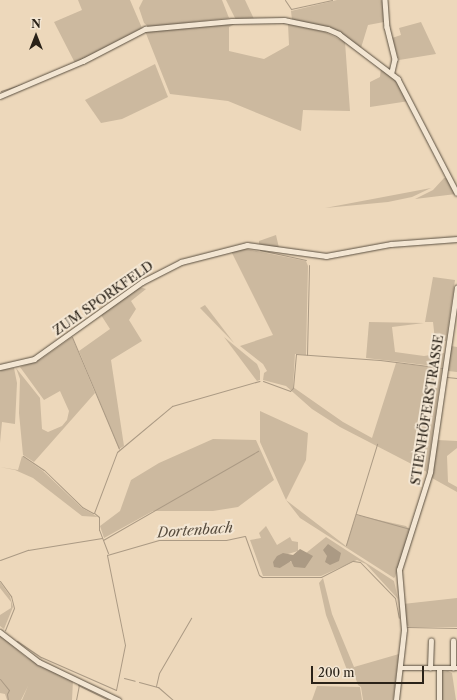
<!DOCTYPE html>
<html>
<head>
<meta charset="utf-8">
<style>
	body { margin:0 }
	#map { position:relative; width:457px; height:700px; overflow:hidden; background:#edd8bb; font-family:"Libre Caslon Text",serif }
	div>[style] { position:absolute }
	.green>* { inset:0; background:#ccb99f }
	.water>* { inset:0; background:#ab9a84 }
	.stream>* { height:1px; margin:-0.5px; padding:0 0.5px; transform-origin:0.5px; border-radius:0.5px; background:#ab9a84 }
	.roads { filter:drop-shadow(0 0 1px #5b5041) drop-shadow(0 0 1px #5b5041) }
	.minor>* { height:4.5px; margin:-2.25px; padding:0 2.25px; transform-origin:2.25px; border-radius:2.25px; background:#f3e6d3 }
	span { translate:-50% -50%; white-space:nowrap; text-align:center; line-height:1.15; -webkit-text-stroke:4px #f3e6d3; paint-order:stroke }
	.street-label { font-size:13px; color:#2a2218 }
	.water-label { font-size:14px; color:#574c3e; font-style:italic }
	.north { position:absolute; left:16px; top:16px; width:40px; height:40px; -webkit-text-stroke:3px #f3e6d3; paint-order:stroke; rotate:0deg; font-size:11px; font-weight:700; line-height:16px; text-align:center; color:#2a2218 }
	.north::after { content:''; display:block; margin:auto; width:14px; height:18px; background:#2a2218; clip-path:polygon(50% 0,100% 100%,50% 72%,0 100%) }
	.scale { position:absolute; left:311px; top:666px; width:113px; height:18px; box-sizing:border-box; border:2px solid #2a2218; border-top:0; padding-left:5px; font-size:12px; line-height:14px; white-space:nowrap; color:#2a2218; -webkit-text-stroke:3px #f3e6d3; paint-order:stroke }
</style>
</head>
<body>
<div id="map">
	<div class="green">
		<i style="clip-path:polygon(78px 0,130px 0,142px 28px,75px 63px,54px 22px,82px 10px)"></i>
		<i style="clip-path:polygon(143px 0,222px 0,229px 18px,149px 27px,144px 23px,139px 8px)"></i>
		<i style="clip-path:polygon(226px 0,245px 0,254px 19px,236px 20px)"></i>
		<i style="clip-path:polygon(337px 0,382px 0,384px 22px,368px 25px,361px 48px,341px 34px,292px 20px,291px 11px)"></i>
		<i style="clip-path:polygon(421px 22px,436px 54px,399px 60px,392px 38px,401px 35px,399px 28px)"></i>
		<i style="clip-path:polygon(237px 23px,229px 27px,229px 51px,264px 59px,289px 45px,288px 24px,325px 32px,345px 42px,350px 111px,303px 110px,301px 131px,228px 101px,170px 94px,145px 31px)"></i>
		<i style="clip-path:polygon(155px 64px,168px 97px,122px 119px,101px 123px,85px 100px)"></i>
		<i style="clip-path:polygon(381px 67px,396px 79px,409px 101px,370px 107px,370px 82px,380px 77px)"></i>
		<i style="clip-path:polygon(444px 178px,448px 178px,456px 194px,415px 199px,433px 190px)"></i>
		<i style="clip-path:polygon(431px 188px,412px 197px,388px 202px,325px 208px)"></i>
		<i style="clip-path:polygon(276px 235px,279px 248px,259px 244px,259px 241px)"></i>
		<i style="clip-path:polygon(241px 248px,306px 261px,308px 266px,306px 355px,295px 354px,293px 387px,343px 422px,372px 438px,396px 363px,442px 368px,427px 472px,340px 427px,312px 409px,286px 386px,263px 380px,264px 373px,267px 371px,263px 364px,240px 346px,273px 335px,231px 251px)"></i>
		<i style="clip-path:polygon(433px 277px,455px 280px,446px 341px,435px 340px,433px 322px,425px 322px)"></i>
		<i style="clip-path:polygon(140px 287px,146px 289px,131px 301px,136px 309px,129px 320px,142px 341px,111px 360px,124px 446px,119px 449px,79px 351px,110px 329px,101px 315px)"></i>
		<i style="clip-path:polygon(205px 305px,234px 343px,200px 308px)"></i>
		<i style="clip-path:polygon(369px 322px,424px 323px,392px 327px,395px 352px,424px 356px,444px 353px,442px 367px,366px 358px)"></i>
		<i style="clip-path:polygon(72px 337px,95px 393px,34px 462px,23px 455px,19px 413px,20px 379px,16px 368px,40px 398px,42px 429px,48px 432px,62px 426px,67px 420px,69px 411px,60px 391px,44px 400px,20px 367px,41px 359px)"></i>
		<i style="clip-path:polygon(224px 337px,257px 364px,260px 371px,260px 380px,257px 381px)"></i>
		<i style="clip-path:polygon(451px 346px,457px 347px,457px 372px,448px 371px)"></i>
		<i style="clip-path:polygon(14px 368px,17px 383px,15px 424px,2px 422px,0 443px,0 370px)"></i>
		<i style="clip-path:polygon(260px 411px,308px 433px,306px 460px,286px 500px,346px 546px,356px 515px,406px 526px,410px 530px,395px 577px,394px 578px,300px 518px,286px 500px,260px 442px)"></i>
		<i style="clip-path:polygon(213px 439px,256px 440px,274px 480px,238px 507px,213px 511px,153px 511px,104px 538px,100px 526px,120px 511px,131px 480px,159px 463px)"></i>
		<i style="clip-path:polygon(437px 440px,457px 441px,457px 448px,447px 456px,448px 482px,457px 487px,457px 492px,432px 478px)"></i>
		<i style="clip-path:polygon(22px 456px,43px 471px,82px 508px,98px 517px,82px 516px,33px 478px,15px 470px,0 467px,18px 470px)"></i>
		<i style="clip-path:polygon(266px 526px,277px 545px,290px 537px,292px 541px,298px 542px,298px 551px,288px 554px,280px 568px,289px 561px,293px 563px,308px 554px,306px 553px,326px 537px,394px 581px,398px 599px,366px 564px,357px 560px,321px 576px,263px 576px,250px 540px,261px 538px,259px 533px)"></i>
		<i style="clip-path:polygon(323px 578px,332px 614px,354px 667px,399px 654px,393px 700px,363px 700px,361px 687px,358px 685px,352px 668px,347px 670px,326px 615px,319px 583px)"></i>
		<i style="clip-path:polygon(0 582px,10px 596px,13px 607px,4px 629px,0 626px,0 615px,11px 608px,11px 602px,0 588px)"></i>
		<i style="clip-path:polygon(457px 598px,457px 627px,409px 627px,406px 624px,403px 604px)"></i>
		<i style="clip-path:polygon(0 635px,26px 657px,73px 680px,72px 700px,22px 700px,28px 686px,21px 700px,7px 700px,5px 694px,0 693px)"></i>
		<i style="clip-path:polygon(448px 671px,452px 673px,456px 700px,440px 700px,441px 672px)"></i>
		<i style="clip-path:polygon(317px 686px,360px 687px,362px 700px,312px 700px)"></i>
	</div>
	<div class="water">
		<i style="clip-path:polygon(328px 544px,341px 553px,339px 561px,330px 565px,325px 562px,327px 556px,323px 550px)"></i>
		<i style="clip-path:polygon(300px 549px,313px 556px,305px 568px,294px 567px,291px 561px,280px 568px,274px 567px,273px 562px,277px 556px,283px 553px,293px 555px)"></i>
	</div>
	<div class="stream">
		<i style="left:285px;top:0;width:11px;rotate:56deg"></i>
		<i style="left:291px;top:9px;width:42px;rotate:-12.4deg"></i>
		<i style="left:1px;top:91px;width:23px;rotate:-18deg"></i>
		<i style="left:260px;top:250px;width:47px;rotate:12.3deg"></i>
		<i style="left:72px;top:337px;width:121px;rotate:67.2deg"></i>
		<i style="left:307px;top:355px;width:90px;rotate:-88.7deg"></i>
		<i style="left:447px;top:377px;width:10px;rotate:6deg"></i>
		<i style="left:263px;top:381px;width:29px;rotate:20deg"></i>
		<i style="left:290px;top:391px;width:4px;rotate:-45deg"></i>
		<i style="left:293px;top:388px;width:34px;rotate:-85deg"></i>
		<i style="left:296px;top:354px;width:84px;rotate:4.1deg"></i>
		<i style="left:380px;top:360px;width:64px;rotate:7.2deg"></i>
		<i style="left:443px;top:368px;width:8px;rotate:97deg"></i>
		<i style="left:23px;top:456px;width:25px;rotate:34deg"></i>
		<i style="left:44px;top:470px;width:53px;rotate:44.2deg"></i>
		<i style="left:82px;top:507px;width:13px;rotate:29deg"></i>
		<i style="left:356px;top:514px;width:56px;rotate:15.5deg"></i>
		<i style="left:103px;top:540px;width:179px;rotate:-29.9deg"></i>
		<i style="left:346px;top:545px;width:106px;rotate:-72.9deg"></i>
		<i style="left:108px;top:553px;width:25px;rotate:-111deg"></i>
		<i style="left:99px;top:530px;width:13px;rotate:-90deg"></i>
		<i style="left:99px;top:517px;width:6px;rotate:-141deg"></i>
		<i style="left:94px;top:513px;width:65px;rotate:-69.3deg"></i>
		<i style="left:117px;top:452px;width:72px;rotate:-39.9deg"></i>
		<i style="left:172px;top:406px;width:91px;rotate:-16deg"></i>
		<i style="left:0;top:560px;width:30px;rotate:-20deg"></i>
		<i style="left:28px;top:550px;width:75px;rotate:-9.2deg"></i>
		<i style="left:0;top:581px;width:19px;rotate:54deg"></i>
		<i style="left:11px;top:596px;width:12px;rotate:76deg"></i>
		<i style="left:14px;top:608px;width:24px;rotate:112deg"></i>
		<i style="left:407px;top:627px;width:50px;rotate:1.1deg"></i>
		<i style="left:17px;top:641px;width:29px;rotate:34deg"></i>
		<i style="left:41px;top:657px;width:82px;rotate:23.7deg"></i>
		<i style="left:116px;top:690px;width:46px;rotate:-78.7deg"></i>
		<i style="left:125px;top:645px;width:92px;rotate:-101.3deg"></i>
		<i style="left:107px;top:555px;width:54px;rotate:-16.1deg"></i>
		<i style="left:159px;top:540px;width:67px"></i>
		<i style="left:226px;top:540px;width:19px;rotate:-12deg"></i>
		<i style="left:245px;top:536px;width:41px;rotate:70.3deg"></i>
		<i style="left:259px;top:575px;width:4px;rotate:34deg"></i>
		<i style="left:262px;top:577px;width:59px"></i>
		<i style="left:321px;top:577px;width:36px;rotate:-27deg"></i>
		<i style="left:353px;top:561px;width:7px;rotate:8deg"></i>
		<i style="left:360px;top:562px;width:50px;rotate:45.8deg"></i>
		<i style="left:395px;top:598px;width:20px;rotate:79deg"></i>
		<i style="left:124px;top:678px;width:11px;rotate:15deg"></i>
		<i style="left:0;top:679px;width:14px;rotate:51deg"></i>
		<i style="left:9px;top:690px;width:4px;rotate:117deg"></i>
		<i style="left:7px;top:694px;width:6px;rotate:81deg"></i>
		<i style="left:139px;top:682px;width:20px;rotate:15deg"></i>
		<i style="left:158px;top:687px;width:20px;rotate:41deg"></i>
		<i style="left:78px;top:685px;width:34px;rotate:26deg"></i>
		<i style="left:156px;top:686px;width:13px;rotate:-77deg"></i>
		<i style="left:159px;top:673px;width:64px;rotate:-59.8deg"></i>
		<i style="left:76px;top:700px;width:16px;rotate:-79deg"></i>
	</div>
	<div class="roads">
		<div class="minor">
			<i style="left:385px;top:0;width:27px;rotate:86deg"></i>
			<i style="left:387px;top:27px;width:33px;rotate:76deg"></i>
			<i style="left:395px;top:59px;width:13px;rotate:103deg"></i>
			<i style="left:0;top:96px;width:90px;rotate:-22.9deg"></i>
			<i style="left:83px;top:61px;width:70px;rotate:-27.3deg"></i>
			<i style="left:145px;top:29px;width:87px;rotate:-5.3deg"></i>
			<i style="left:232px;top:21px;width:52px;rotate:-1.1deg"></i>
			<i style="left:284px;top:20px;width:45px;rotate:11.6deg"></i>
			<i style="left:328px;top:29px;width:12px;rotate:24deg"></i>
			<i style="left:339px;top:34px;width:74px;rotate:37.3deg"></i>
			<i style="left:398px;top:79px;width:128px;rotate:62.6deg"></i>
			<i style="left:0;top:367px;width:35px;rotate:-13deg"></i>
			<i style="left:34px;top:359px;width:133px;rotate:-35.5deg"></i>
			<i style="left:142px;top:282px;width:44px;rotate:-27.1deg"></i>
			<i style="left:181px;top:262px;width:68px;rotate:-14.4deg"></i>
			<i style="left:247px;top:245px;width:80px;rotate:7.9deg"></i>
			<i style="left:326px;top:256px;width:66px;rotate:-10.5deg"></i>
			<i style="left:391px;top:244px;width:66px;rotate:-4.3deg"></i>
			<i style="left:0;top:632px;width:49px;rotate:37.6deg"></i>
			<i style="left:39px;top:662px;width:88px;rotate:25.7deg"></i>
			<i style="left:400px;top:668px;width:57px"></i>
			<i style="left:430px;top:668px;width:27px;rotate:-88deg"></i>
			<i style="left:453px;top:668px;width:27px;rotate:-90deg"></i>
			<i style="left:396px;top:700px;width:70px;rotate:-83.5deg"></i>
			<i style="left:404px;top:630px;width:60px;rotate:-94.8deg"></i>
			<i style="left:399px;top:570px;width:103px;rotate:-72.4deg"></i>
			<i style="left:430px;top:472px;width:186px;rotate:-81.7deg"></i>
			<i style="left:439px;top:700px;width:31px;rotate:-90deg"></i>
		</div>
	</div>
	<div class="street-label">
		<span style="left:103px;top:298px;rotate:-35deg">ZUM SPORKFELD</span>
		<span style="left:427px;top:410px;rotate:-81deg">STIENHÖFERSTRASSE</span>
	</div>
	<div class="water-label">
		<span style="left:195px;top:530px;rotate:-4deg">Dortenbach</span>
	</div>
	<div class="north">N</div>
	<div class="scale">200 m</div>
</div>
</body>
</html>
